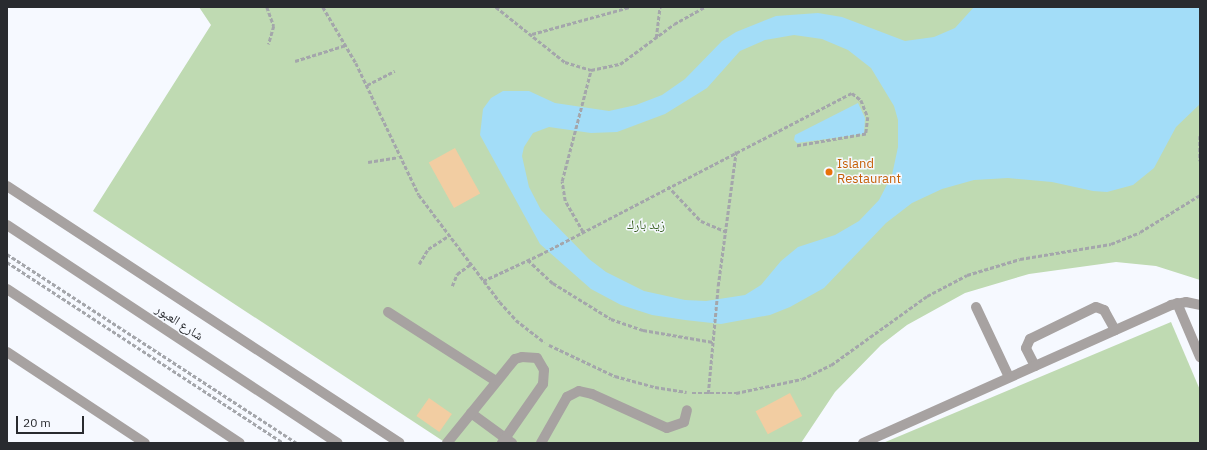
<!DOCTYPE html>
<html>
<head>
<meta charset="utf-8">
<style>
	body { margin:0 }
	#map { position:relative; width:1207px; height:450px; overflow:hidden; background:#f6f9ff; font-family:"IBM Plex Sans","Noto Naskh Arabic",sans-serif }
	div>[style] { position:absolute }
	.green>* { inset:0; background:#bfdab2 }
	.water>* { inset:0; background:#a3ddf8 }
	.building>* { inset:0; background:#f2cda2; transform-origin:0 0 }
	.path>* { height:2.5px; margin-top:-1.25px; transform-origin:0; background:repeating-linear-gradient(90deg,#a4a6ab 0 4px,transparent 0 6px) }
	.lane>* { height:10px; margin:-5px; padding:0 5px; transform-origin:5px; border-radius:5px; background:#a7a2a1 }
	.street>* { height:10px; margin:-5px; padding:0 5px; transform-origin:5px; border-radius:5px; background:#a7a2a1 }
	.dots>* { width:11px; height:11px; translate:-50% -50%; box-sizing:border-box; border:2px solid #f6f9ff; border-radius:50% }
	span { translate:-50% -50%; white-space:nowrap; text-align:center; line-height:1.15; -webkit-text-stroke:3px #f6f9ff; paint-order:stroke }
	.food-label { font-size:13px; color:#c56008 }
	.left { translate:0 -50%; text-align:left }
	.park-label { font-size:13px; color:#3c6224 }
	.street-label { font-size:13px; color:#292b2f }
	.frame { position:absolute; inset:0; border:8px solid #292b2f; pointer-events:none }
	.scale { position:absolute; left:16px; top:416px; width:68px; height:18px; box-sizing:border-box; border:2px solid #292b2f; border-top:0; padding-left:5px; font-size:12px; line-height:14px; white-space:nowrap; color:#292b2f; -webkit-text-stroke:3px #f6f9ff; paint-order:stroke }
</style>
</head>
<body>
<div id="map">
	<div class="green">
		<i style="clip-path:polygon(199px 7px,1200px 7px,1200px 280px,1156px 266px,1116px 262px,1029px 274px,965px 293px,907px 325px,881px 345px,835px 392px,801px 443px,446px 443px,93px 211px,211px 25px)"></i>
		<i style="clip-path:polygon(1171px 322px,1200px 390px,1200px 443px,883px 443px)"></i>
	</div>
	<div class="water">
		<i style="clip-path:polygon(evenodd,974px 7px,1200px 7px,1200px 104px,1176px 127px,1154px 168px,1133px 185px,1107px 192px,1093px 191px,1052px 182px,1008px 178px,974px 180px,942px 189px,912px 203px,886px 223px,824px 288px,790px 307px,770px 315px,721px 324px,685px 320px,652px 315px,621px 305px,591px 289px,540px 244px,480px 135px,483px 109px,491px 98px,503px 91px,529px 91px,555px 103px,609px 111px,636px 105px,662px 95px,685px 79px,722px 41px,736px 32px,776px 16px,818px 13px,842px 17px,905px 41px,934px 37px,955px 28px,974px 7px,794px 35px,822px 39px,848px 50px,871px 68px,894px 106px,898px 120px,898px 147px,892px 175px,879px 200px,859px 221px,835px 235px,798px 247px,781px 261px,761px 285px,745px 295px,706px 301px,685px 300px,644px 291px,606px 272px,589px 259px,541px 210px,529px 187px,522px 156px,524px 147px,533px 133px,549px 127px,591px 133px,617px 132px,665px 114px,707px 88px,740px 51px,765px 40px,794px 35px)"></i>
		<i style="clip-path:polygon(858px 103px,865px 118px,864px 134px,797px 143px,794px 140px,795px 135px)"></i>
	</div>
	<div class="building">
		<i style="left:455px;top:148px;width:52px;height:30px;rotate:61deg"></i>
		<i style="left:790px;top:393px;width:26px;height:39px;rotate:62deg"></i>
		<i style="left:429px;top:398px;width:28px;height:22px;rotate:35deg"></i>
	</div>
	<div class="path">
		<i style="left:267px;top:7px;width:20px;rotate:70deg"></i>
		<i style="left:274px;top:26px;width:19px;rotate:106deg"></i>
		<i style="left:323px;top:7px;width:65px;rotate:59.5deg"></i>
		<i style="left:356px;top:63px;width:146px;rotate:64.5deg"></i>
		<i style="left:419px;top:195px;width:134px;rotate:52.9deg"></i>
		<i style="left:500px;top:302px;width:24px;rotate:48deg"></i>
		<i style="left:516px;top:320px;width:36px;rotate:38deg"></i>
		<i style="left:496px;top:7px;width:88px;rotate:38.6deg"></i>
		<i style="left:565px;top:62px;width:27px;rotate:17deg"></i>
		<i style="left:591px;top:70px;width:30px;rotate:-12deg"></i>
		<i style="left:620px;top:64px;width:67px;rotate:-36.5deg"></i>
		<i style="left:674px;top:24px;width:35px;rotate:-29deg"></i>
		<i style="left:532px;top:34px;width:102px;rotate:-15.4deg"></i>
		<i style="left:656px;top:38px;width:31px;rotate:-83deg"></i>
		<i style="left:295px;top:61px;width:53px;rotate:-17.4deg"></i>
		<i style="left:367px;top:85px;width:31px;rotate:-27deg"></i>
		<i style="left:1200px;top:136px;width:25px;rotate:90deg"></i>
		<i style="left:368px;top:162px;width:30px;rotate:-9deg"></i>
		<i style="left:668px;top:186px;width:48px;rotate:46.7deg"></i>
		<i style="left:701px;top:221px;width:28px;rotate:23deg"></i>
		<i style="left:583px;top:232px;width:36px;rotate:-120deg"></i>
		<i style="left:565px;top:201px;width:20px;rotate:-99deg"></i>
		<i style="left:562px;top:181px;width:115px;rotate:-75.4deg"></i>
		<i style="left:7px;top:254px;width:346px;rotate:33.1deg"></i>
		<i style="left:528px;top:260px;width:34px;rotate:43deg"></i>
		<i style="left:553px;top:283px;width:68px;rotate:31.8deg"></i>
		<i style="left:611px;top:319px;width:34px;rotate:19deg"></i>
		<i style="left:643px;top:330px;width:71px;rotate:9.7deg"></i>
		<i style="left:7px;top:262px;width:331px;rotate:33.2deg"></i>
		<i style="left:419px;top:264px;width:17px;rotate:-59deg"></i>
		<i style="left:428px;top:249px;width:24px;rotate:-33deg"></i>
		<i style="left:483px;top:281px;width:62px;rotate:-24.9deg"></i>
		<i style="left:539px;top:255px;width:352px;rotate:-27.4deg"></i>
		<i style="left:852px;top:93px;width:11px;rotate:38deg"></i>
		<i style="left:861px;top:100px;width:18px;rotate:68deg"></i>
		<i style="left:868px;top:117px;width:17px;rotate:97deg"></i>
		<i style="left:866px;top:134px;width:71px;rotate:170.3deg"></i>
		<i style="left:452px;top:286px;width:13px;rotate:-67deg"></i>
		<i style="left:457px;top:274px;width:17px;rotate:-36deg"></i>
		<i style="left:549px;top:345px;width:73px;rotate:25.2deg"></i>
		<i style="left:615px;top:376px;width:41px;rotate:15.4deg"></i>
		<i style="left:655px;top:387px;width:32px;rotate:9deg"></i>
		<i style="left:692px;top:393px;width:44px"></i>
		<i style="left:736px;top:393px;width:67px;rotate:-12deg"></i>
		<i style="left:802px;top:379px;width:32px;rotate:-26deg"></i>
		<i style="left:831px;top:365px;width:118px;rotate:-35.7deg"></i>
		<i style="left:927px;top:296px;width:45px;rotate:-27.7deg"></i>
		<i style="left:967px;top:275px;width:55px;rotate:-16.8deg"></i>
		<i style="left:1020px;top:259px;width:92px;rotate:-9.4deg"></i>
		<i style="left:1111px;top:244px;width:31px;rotate:-22deg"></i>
		<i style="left:1140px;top:232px;width:70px;rotate:-31.7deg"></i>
		<i style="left:708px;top:394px;width:108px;rotate:-84.7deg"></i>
		<i style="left:718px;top:286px;width:136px;rotate:-82.4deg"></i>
	</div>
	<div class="lane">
		<i style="left:7px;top:186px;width:469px;rotate:33.2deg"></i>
		<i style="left:1177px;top:303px;width:59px;rotate:66.9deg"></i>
		<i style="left:976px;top:307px;width:77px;rotate:64.8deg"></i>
		<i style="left:388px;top:312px;width:128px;rotate:32.6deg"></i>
		<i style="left:1035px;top:366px;width:20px;rotate:-117deg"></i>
		<i style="left:1026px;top:348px;width:10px;rotate:-66deg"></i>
		<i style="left:1030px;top:339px;width:73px;rotate:-25.9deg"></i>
		<i style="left:1096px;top:307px;width:9px;rotate:21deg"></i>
		<i style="left:1104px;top:310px;width:23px;rotate:61deg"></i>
		<i style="left:471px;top:413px;width:51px;rotate:36.2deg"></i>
		<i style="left:447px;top:443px;width:108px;rotate:-51deg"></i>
		<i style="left:515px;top:359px;width:7px;rotate:-16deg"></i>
		<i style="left:522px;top:357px;width:15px;rotate:4deg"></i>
		<i style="left:537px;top:358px;width:14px;rotate:60deg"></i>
		<i style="left:544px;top:370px;width:14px;rotate:94deg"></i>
		<i style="left:543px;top:384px;width:72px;rotate:124.8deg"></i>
		<i style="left:541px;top:443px;width:53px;rotate:-60.5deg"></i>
		<i style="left:567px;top:397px;width:13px;rotate:-27deg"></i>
		<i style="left:579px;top:391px;width:13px;rotate:13deg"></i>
		<i style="left:592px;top:394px;width:82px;rotate:24.4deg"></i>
		<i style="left:667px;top:428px;width:18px;rotate:-19deg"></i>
		<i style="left:684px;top:422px;width:12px;rotate:-76deg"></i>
		<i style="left:863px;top:443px;width:338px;rotate:-24.1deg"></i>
		<i style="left:1171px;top:305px;width:15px;rotate:-11deg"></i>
		<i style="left:1186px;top:302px;width:14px;rotate:12deg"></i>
	</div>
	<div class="street">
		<i style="left:7px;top:225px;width:396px;rotate:33.4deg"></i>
		<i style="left:7px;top:289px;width:279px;rotate:33.5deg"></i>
		<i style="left:7px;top:352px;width:165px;rotate:33.4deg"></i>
	</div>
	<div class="dots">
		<i style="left:829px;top:172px;background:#e8710a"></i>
	</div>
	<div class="food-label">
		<span class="left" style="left:837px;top:172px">Island<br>Restaurant</span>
	</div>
	<div class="park-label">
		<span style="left:646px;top:225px">زيد بارك</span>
	</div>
	<div class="street-label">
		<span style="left:179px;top:323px;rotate:33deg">شارع العبور</span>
	</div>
	<div class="frame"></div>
	<div class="scale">20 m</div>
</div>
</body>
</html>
